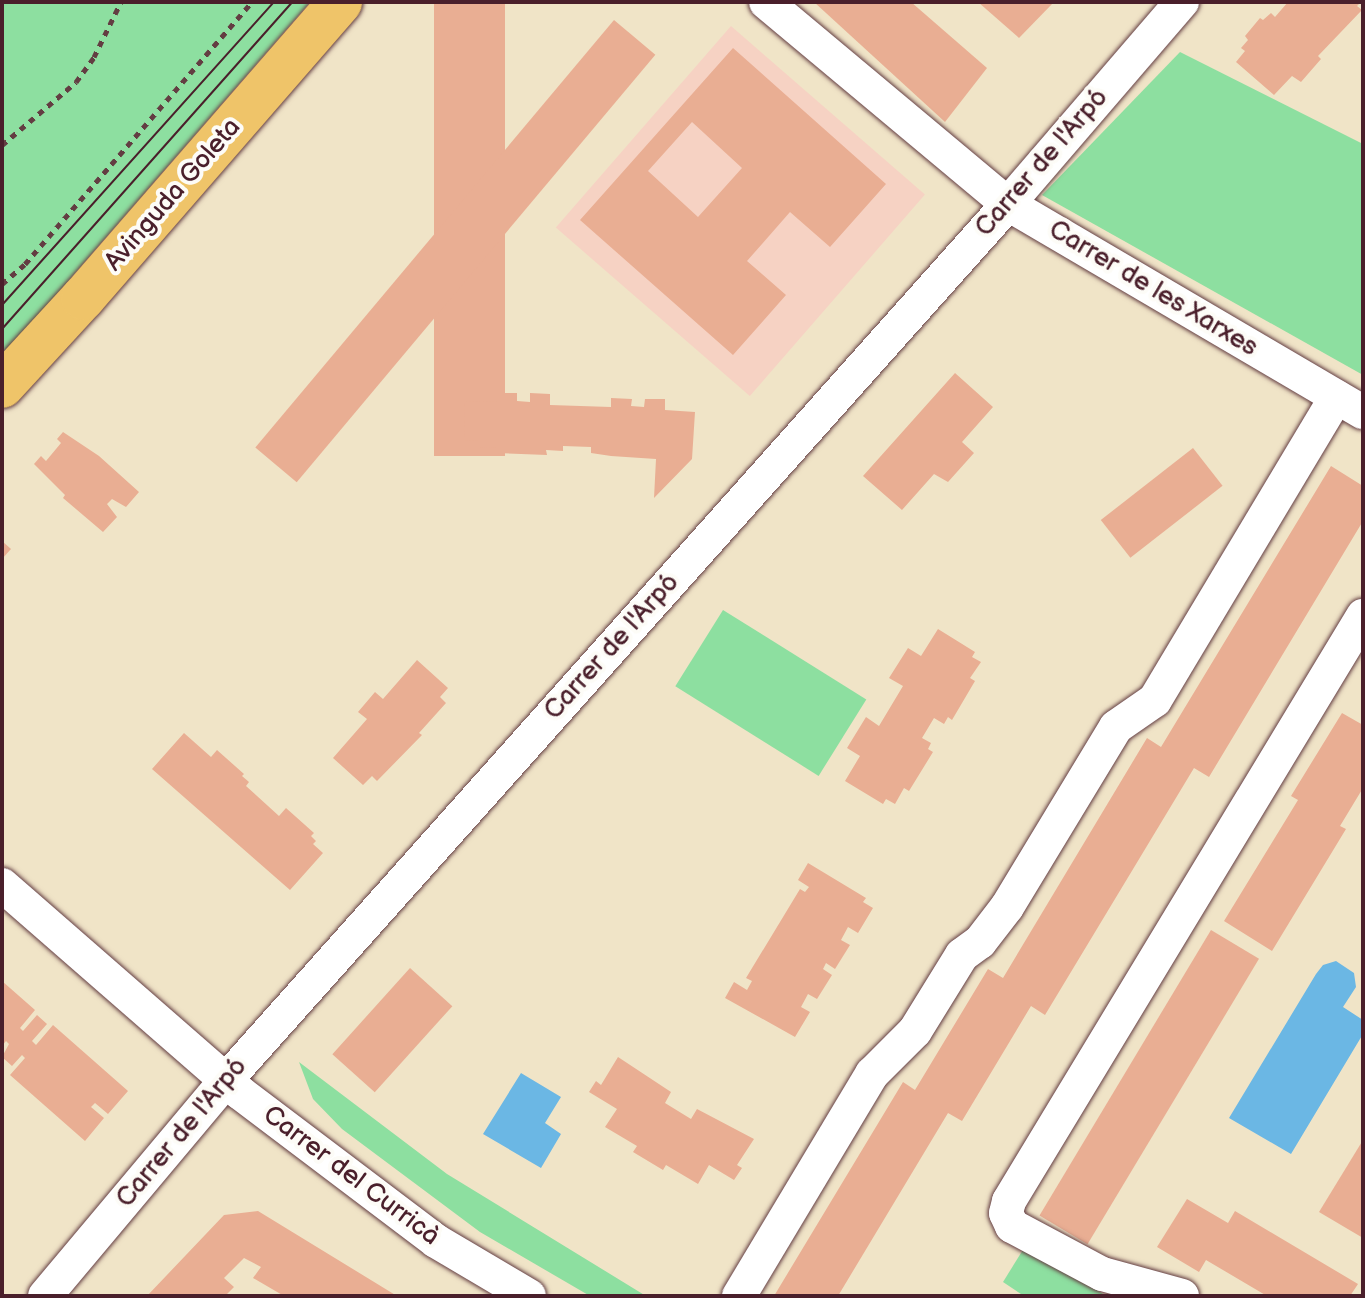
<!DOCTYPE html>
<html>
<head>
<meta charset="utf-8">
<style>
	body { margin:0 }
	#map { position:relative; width:1365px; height:1298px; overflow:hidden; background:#f0e4c7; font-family:"Balsamiq Sans",sans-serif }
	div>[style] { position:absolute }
	.built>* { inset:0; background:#f6d2c3; transform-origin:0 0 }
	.green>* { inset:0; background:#8ddfa0; transform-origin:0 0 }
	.water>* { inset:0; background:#6bb7e4 }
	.building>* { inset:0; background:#e9ae93; transform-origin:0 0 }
	.path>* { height:5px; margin-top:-2.5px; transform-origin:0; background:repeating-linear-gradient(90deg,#633d42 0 6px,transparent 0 12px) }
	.roads { filter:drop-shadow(0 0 2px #633d42) drop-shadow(0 0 2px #633d42) }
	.minor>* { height:34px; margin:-17px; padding:0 17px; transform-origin:17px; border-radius:17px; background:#fff }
	.major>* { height:44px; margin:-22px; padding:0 22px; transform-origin:22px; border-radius:22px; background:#efc469 }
	.tram>* { height:2px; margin:-1px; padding:0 1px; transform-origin:1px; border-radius:1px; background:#4a1f2b }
	span { translate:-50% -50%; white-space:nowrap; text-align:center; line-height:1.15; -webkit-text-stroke:8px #fdfcf7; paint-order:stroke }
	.street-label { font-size:26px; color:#4a1f2b }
	.frame { position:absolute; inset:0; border:4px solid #4a1f2b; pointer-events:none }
</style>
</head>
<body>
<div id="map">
	<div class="built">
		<i style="left:731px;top:26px;width:257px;height:267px;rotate:41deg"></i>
	</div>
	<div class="green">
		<i style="clip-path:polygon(3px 2px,310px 2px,2px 357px,2px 3px)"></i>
		<i style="clip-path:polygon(1180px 52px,1363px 144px,1363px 375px,1042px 195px)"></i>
		<i style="left:723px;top:610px;width:169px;height:90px;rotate:32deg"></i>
		<i style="clip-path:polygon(299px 1062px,447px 1174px,646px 1296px,590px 1296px,480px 1232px,342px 1129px,313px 1099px)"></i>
		<i style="clip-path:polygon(1026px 1245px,1103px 1294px,1102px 1296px,1024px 1296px,1003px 1282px)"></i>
	</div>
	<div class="water">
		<i style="clip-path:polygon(1336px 961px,1354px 973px,1356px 987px,1343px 1007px,1363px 1020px,1363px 1034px,1291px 1154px,1229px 1118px,1316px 974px,1323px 965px)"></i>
		<i style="clip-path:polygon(521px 1073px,561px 1097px,545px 1123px,561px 1134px,541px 1168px,483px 1134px)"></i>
	</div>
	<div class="building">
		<i style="left:434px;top:2px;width:71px;height:454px"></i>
		<i style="clip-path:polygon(814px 2px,911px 2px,987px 68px,945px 122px)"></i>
		<i style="clip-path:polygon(978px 2px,1054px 2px,1019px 38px)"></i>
		<i style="clip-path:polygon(1288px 2px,1361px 2px,1357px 6px,1362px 10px,1318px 56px,1321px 59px,1301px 82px,1292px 76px,1274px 95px,1236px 62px,1245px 51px,1241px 48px,1248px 40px,1245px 36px,1260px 18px,1263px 20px,1271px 13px,1275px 17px)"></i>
		<i style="left:614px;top:20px;width:54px;height:558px;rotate:40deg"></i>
		<i style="clip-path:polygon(evenodd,733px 48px,886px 184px,830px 247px,790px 212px,747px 261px,786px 295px,733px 355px,580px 220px,733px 48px,692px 122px,742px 168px,698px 217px,648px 171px,692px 122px)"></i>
		<i style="clip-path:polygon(955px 373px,993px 407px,962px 442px,974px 453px,948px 482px,934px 474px,902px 510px,863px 476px)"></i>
		<i style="clip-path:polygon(498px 393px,517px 393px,517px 401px,530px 402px,530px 393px,550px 394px,550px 405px,611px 407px,611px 398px,632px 399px,631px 406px,644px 407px,645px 399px,665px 399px,665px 410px,695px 412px,692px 459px,654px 498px,656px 459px,611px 456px,591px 453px,591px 447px,563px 446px,563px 451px,546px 450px,547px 455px,497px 453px,497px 448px,479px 447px,479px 441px,464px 440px,465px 401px,498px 402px)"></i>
		<i style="clip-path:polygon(63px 432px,99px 456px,139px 492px,126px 507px,112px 499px,107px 504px,117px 517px,103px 532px,63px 498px,65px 495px,34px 464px,41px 456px,46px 461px,61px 443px,57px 439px)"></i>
		<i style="left:1193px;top:448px;width:48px;height:117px;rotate:52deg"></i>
		<i style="clip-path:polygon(1331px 466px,1363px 486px,1363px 521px,1209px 777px,1194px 768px,1045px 1015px,1031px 1006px,962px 1121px,948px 1113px,838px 1296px,774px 1296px,903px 1082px,915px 1090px,988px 969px,1003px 978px,1147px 738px,1161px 747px)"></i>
		<i style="clip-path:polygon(2px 541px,11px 549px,2px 559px)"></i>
		<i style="clip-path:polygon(938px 629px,975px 652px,972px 657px,981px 662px,970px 678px,975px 681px,952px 720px,948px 717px,944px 724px,934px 718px,922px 738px,931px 743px,928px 749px,933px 752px,909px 791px,904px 788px,895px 804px,886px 799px,883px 804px,845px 781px,860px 756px,847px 748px,866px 717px,879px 726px,903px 686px,889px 678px,908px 648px,921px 656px)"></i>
		<i style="clip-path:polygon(417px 660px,448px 688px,440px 697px,446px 703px,419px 733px,422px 735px,377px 781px,372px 776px,363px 785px,333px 758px,367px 719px,358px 712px,375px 692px,383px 699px)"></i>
		<i style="clip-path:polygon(1342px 713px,1363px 725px,1363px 788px,1340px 826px,1346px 829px,1272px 951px,1224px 921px,1298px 800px,1291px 796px)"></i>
		<i style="clip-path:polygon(184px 733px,211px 757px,217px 750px,244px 774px,242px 776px,249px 782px,246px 786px,279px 816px,286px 808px,314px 833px,311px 836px,316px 841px,313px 844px,323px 853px,290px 890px,152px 769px)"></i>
		<i style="clip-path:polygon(808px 863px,866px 898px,863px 902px,873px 908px,858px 933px,848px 927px,841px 940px,850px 945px,835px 969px,826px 963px,823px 969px,832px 975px,817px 999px,808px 994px,801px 1007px,810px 1012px,795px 1037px,725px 998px,734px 982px,747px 990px,752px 981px,746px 978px,800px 889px,805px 892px,809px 887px,798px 880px)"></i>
		<i style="left:1211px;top:930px;width:56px;height:333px;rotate:31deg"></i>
		<i style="left:410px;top:968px;width:57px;height:116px;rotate:42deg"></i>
		<i style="clip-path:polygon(2px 981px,35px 1010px,20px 1028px,23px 1031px,37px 1015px,47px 1024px,32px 1041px,36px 1045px,53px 1025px,128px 1091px,108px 1114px,95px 1103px,91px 1107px,104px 1118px,85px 1141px,10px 1075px,25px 1058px,22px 1055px,12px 1066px,2px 1057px,9px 1044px,6px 1041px,2px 1046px)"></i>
		<i style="clip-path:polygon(618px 1057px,671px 1092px,665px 1103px,691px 1119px,697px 1109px,754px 1139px,737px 1165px,742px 1168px,734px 1180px,709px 1165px,698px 1184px,666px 1165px,663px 1170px,633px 1152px,637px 1146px,605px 1127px,617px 1109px,589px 1092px,596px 1081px,601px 1085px)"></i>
		<i style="clip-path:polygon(1363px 1140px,1363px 1238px,1319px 1212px)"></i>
		<i style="clip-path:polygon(1187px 1199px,1228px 1223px,1235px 1211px,1358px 1284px,1350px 1296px,1267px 1296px,1206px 1260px,1199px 1272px,1157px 1247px)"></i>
		<i style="clip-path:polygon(258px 1211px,397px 1296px,284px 1296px,253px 1278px,261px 1267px,244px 1258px,224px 1278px,234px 1287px,225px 1296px,147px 1296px,224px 1215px)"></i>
	</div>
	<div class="path">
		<i style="left:2px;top:145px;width:97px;rotate:-40.4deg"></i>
		<i style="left:76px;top:82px;width:31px;rotate:-54deg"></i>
		<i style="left:94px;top:57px;width:61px;rotate:-63.9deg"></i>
		<i style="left:2px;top:284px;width:30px;rotate:-41deg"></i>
		<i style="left:25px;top:264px;width:347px;rotate:-49.1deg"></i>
	</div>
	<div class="roads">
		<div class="minor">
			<i style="left:766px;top:2px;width:315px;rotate:39.9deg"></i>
			<i style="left:1008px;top:204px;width:411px;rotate:30.4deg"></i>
			<i style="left:2px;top:885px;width:315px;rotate:41.1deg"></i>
			<i style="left:239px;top:1092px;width:247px;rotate:37.1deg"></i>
			<i style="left:436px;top:1241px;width:108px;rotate:30.6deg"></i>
			<i style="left:45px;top:1296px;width:282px;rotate:-50deg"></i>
			<i style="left:226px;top:1080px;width:1174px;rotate:-48.24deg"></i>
			<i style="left:1008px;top:204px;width:267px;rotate:-49.3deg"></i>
			<i style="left:739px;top:1296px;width:259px;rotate:-59.1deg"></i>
			<i style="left:872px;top:1074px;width:61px;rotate:-45deg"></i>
			<i style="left:915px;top:1031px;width:89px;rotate:-58.3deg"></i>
			<i style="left:962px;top:955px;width:22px;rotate:-36deg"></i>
			<i style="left:980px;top:942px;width:44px;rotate:-52.4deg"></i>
			<i style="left:1007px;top:907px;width:210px;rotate:-58.8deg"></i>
			<i style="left:1116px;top:727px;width:47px;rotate:-34.7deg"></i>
			<i style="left:1155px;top:700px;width:353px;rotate:-59.1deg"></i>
			<i style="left:1182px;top:1296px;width:83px;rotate:-164.6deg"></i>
			<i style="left:1102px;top:1274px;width:102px;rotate:-151.9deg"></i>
			<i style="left:1012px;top:1226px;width:14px;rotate:-115deg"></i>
			<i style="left:1006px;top:1213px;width:12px;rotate:-76deg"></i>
			<i style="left:1009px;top:1201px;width:684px;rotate:-58.82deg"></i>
		</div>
		<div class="major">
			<i style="left:2px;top:386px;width:120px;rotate:-47.4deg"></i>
			<i style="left:83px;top:298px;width:392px;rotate:-49deg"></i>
		</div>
	</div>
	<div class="tram">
		<i style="left:2px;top:305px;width:407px;rotate:-48.1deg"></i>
		<i style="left:2px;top:329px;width:437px;rotate:-48.4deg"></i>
	</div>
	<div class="street-label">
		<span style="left:1042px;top:163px;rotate:-49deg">Carrer de l'Arpó</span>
		<span style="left:173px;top:195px;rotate:-49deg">Avinguda Goleta</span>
		<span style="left:1153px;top:289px;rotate:31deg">Carrer de les Xarxes</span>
		<span style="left:612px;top:647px;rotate:-48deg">Carrer de l'Arpó</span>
		<span style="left:182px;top:1133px;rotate:-50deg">Carrer de l'Arpó</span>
		<span style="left:351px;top:1176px;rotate:37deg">Carrer del Curricà</span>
	</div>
	<div class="frame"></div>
</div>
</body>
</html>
